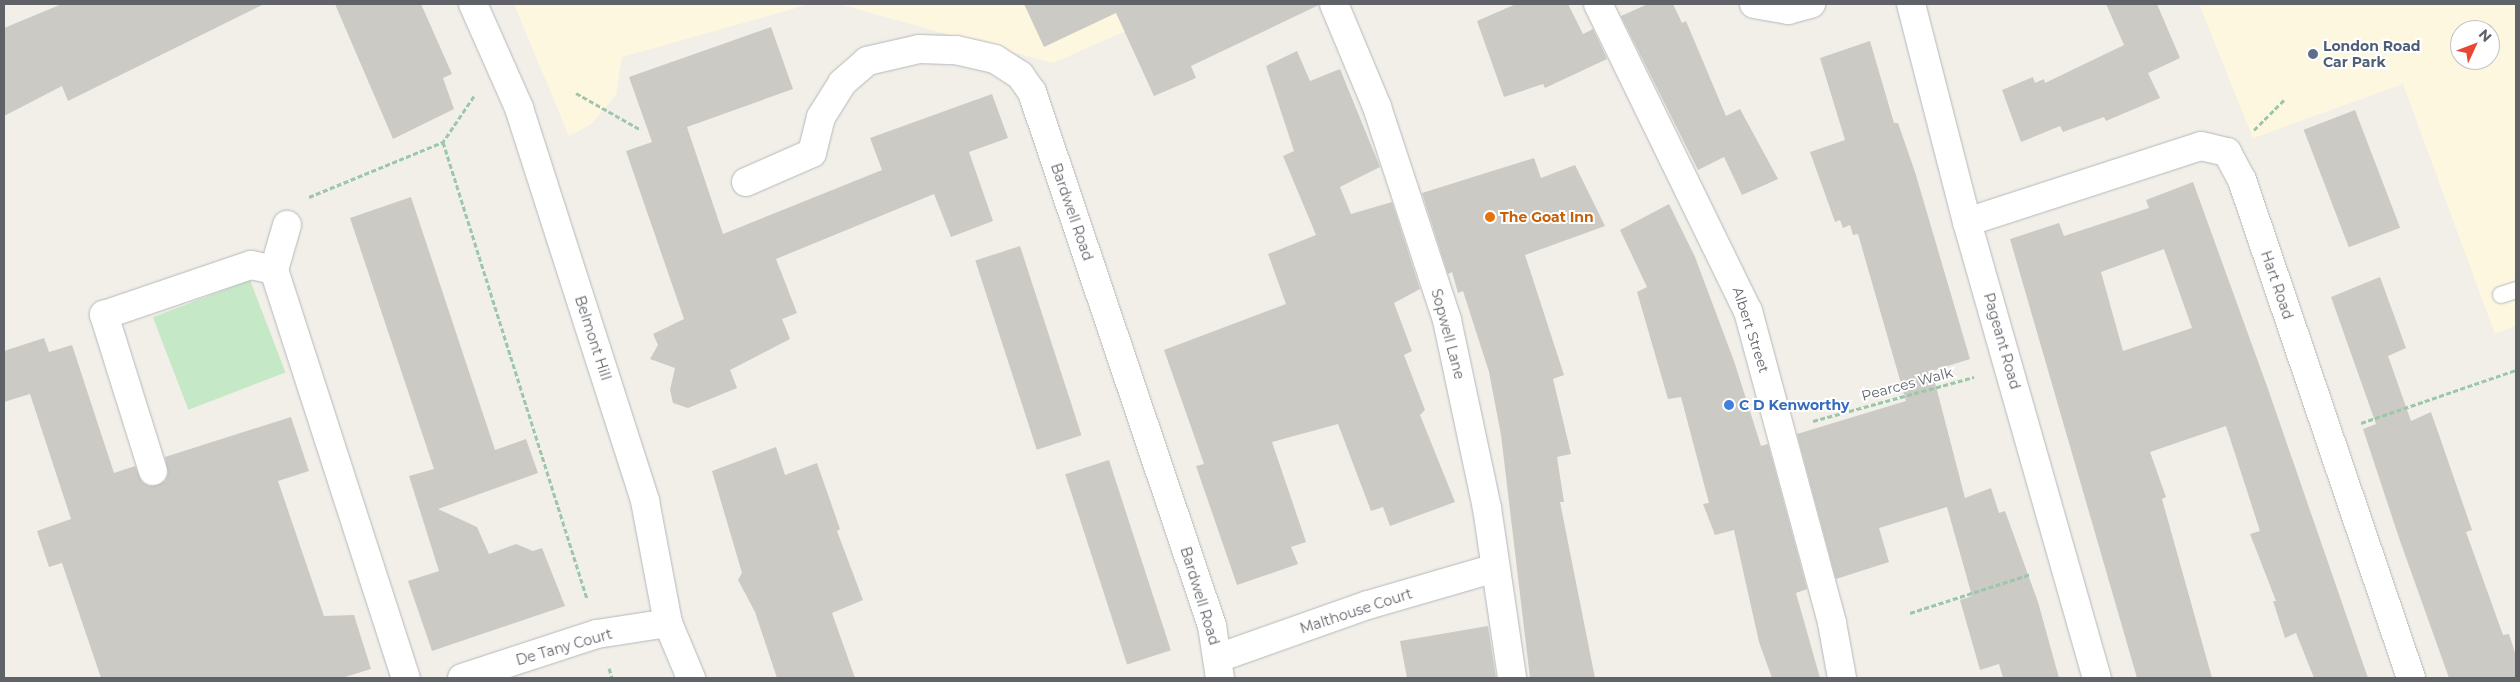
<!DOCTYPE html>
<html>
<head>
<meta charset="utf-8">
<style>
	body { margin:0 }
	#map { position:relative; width:2520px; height:682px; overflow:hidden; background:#f1efe8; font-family:Montserrat,sans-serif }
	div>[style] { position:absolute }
	.commercial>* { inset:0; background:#fef7e0 }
	.green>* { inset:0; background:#c5e8c6; transform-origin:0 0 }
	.building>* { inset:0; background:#cccac5; transform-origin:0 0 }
	.path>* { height:3px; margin-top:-1.5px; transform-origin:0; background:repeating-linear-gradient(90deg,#9cc7aa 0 5px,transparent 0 7.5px) }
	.roads { filter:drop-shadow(0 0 1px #b5b8bc) drop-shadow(0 0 1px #b5b8bc) }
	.lane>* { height:16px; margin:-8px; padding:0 8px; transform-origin:8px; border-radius:8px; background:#fff }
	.street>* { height:28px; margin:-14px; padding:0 14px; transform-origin:14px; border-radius:14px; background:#fff }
	.dots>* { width:14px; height:14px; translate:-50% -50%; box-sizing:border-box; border:2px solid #fff; border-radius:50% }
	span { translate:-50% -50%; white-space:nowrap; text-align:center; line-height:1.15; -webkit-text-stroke:4px #fff; paint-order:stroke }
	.service-label { font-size:14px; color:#4e5e75; font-weight:700 }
	.left { translate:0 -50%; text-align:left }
	.street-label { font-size:14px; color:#5f6368 }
	.food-label { font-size:14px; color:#c56008; font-weight:700 }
	.shop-label { font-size:14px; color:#366cbe; font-weight:700 }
	.frame { position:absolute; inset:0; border:5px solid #5f6368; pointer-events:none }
	.north { position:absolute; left:2450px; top:20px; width:50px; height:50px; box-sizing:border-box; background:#fff; border:1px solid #bfc1c3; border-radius:50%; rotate:47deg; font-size:14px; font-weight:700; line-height:20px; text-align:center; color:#5f6368 }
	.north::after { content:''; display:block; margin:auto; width:18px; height:22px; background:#e94736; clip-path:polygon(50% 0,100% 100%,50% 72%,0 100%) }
</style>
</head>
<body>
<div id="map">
	<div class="commercial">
		<i style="clip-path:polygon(514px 4px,810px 4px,622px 57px,616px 95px,591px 124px,569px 136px)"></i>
		<i style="clip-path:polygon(838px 4px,1187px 4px,1053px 63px)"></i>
		<i style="clip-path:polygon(evenodd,2199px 4px,2516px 4px,2516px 325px,2495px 334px,2403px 84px,2253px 138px,2199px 4px,2460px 30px,2490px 30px,2490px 60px,2460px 60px,2460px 30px)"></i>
	</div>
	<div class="green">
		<i style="left:250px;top:280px;width:99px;height:104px;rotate:69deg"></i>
	</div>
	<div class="building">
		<i style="clip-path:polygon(62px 4px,264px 4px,68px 101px,62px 86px,4px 116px,4px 28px)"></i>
		<i style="clip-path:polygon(335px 4px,421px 4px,452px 74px,443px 78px,454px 109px,393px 139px)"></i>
		<i style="clip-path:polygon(1024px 4px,1319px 4px,1319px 5px,1191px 66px,1196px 78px,1154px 96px,1116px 13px,1044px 47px)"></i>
		<i style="clip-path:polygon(1516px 4px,1568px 4px,1583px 34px,1593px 29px,1607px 59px,1545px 88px,1543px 84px,1504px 97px,1477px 21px)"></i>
		<i style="clip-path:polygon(1648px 4px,1673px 4px,1682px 23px,1686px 21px,1726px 116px,1740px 109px,1778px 179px,1742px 195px,1724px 157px,1698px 170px,1621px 16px)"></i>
		<i style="clip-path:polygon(2106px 4px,2157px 4px,2180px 58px,2148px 73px,2160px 98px,2106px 121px,2104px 117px,2063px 132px,2060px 126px,2021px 142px,2002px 90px,2033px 77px,2035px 83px,2044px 79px,2045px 83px,2124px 45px)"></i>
		<i style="clip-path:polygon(771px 27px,793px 89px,687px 127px,723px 234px,882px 170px,870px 138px,992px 94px,1008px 138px,969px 152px,993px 221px,951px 237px,934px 194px,776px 259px,797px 313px,782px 319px,790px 339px,730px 370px,737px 388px,688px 408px,673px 403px,670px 390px,675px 368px,650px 359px,658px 345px,653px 334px,684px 319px,626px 151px,652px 142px,629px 77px)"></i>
		<i style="clip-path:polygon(1870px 41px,1894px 123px,1898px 123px,1915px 172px,1970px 359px,1932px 371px,1965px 498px,1991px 488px,1999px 513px,2005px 511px,2038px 602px,2059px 678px,2003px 678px,1999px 664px,1980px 670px,1960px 600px,1972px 596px,1947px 507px,1879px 528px,1889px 562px,1836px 579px,1797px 434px,1906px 401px,1858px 234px,1853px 235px,1850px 225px,1843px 228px,1840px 220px,1835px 222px,1810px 152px,1845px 140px,1820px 58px)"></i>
		<i style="clip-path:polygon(1297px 51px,1310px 81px,1340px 69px,1380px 167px,1340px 187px,1351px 214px,1392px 202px,1420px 289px,1394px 303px,1412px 351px,1404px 355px,1425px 410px,1420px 415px,1455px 502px,1390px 526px,1383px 507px,1371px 511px,1338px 424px,1272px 442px,1306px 542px,1291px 547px,1298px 564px,1237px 585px,1196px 466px,1204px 464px,1164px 350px,1286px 304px,1268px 254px,1316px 235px,1283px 156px,1294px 151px,1266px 66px)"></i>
		<i style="left:2355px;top:110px;width:126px;height:55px;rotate:69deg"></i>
		<i style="clip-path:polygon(1534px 158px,1541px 178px,1575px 165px,1605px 226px,1525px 255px,1564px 375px,1553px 379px,1571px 454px,1557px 457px,1564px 502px,1560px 502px,1595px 678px,1530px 678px,1501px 435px,1489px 372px,1463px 291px,1458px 293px,1452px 272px,1448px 274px,1422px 193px)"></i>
		<i style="clip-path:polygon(evenodd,2193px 182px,2268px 389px,2368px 678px,2314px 678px,2296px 633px,2285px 638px,2273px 601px,2276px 601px,2250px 534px,2260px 531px,2226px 426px,2150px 452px,2166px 497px,2162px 499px,2212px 678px,2137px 678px,2010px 239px,2059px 223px,2064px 236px,2149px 208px,2146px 200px,2193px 182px,2164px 249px,2192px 328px,2123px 351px,2101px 272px,2164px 249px)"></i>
		<i style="clip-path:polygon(411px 197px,495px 450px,526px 439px,538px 473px,438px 509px,477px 527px,489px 554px,516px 544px,533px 551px,542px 548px,565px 606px,432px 651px,408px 581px,439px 571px,409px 476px,434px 469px,350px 218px)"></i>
		<i style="clip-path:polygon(1669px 204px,1695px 257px,1734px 361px,1761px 446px,1768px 444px,1807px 589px,1796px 593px,1820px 678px,1772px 678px,1759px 642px,1734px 530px,1715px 535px,1703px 504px,1709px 503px,1681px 397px,1668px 399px,1637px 292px,1647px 287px,1620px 230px)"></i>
		<i style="left:1020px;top:246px;width:199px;height:47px;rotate:72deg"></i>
		<i style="clip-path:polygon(2380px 277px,2406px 348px,2388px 356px,2411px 421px,2431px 412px,2472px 530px,2466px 532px,2503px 635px,2509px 634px,2516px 656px,2516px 678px,2449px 678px,2399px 538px,2363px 429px,2376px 424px,2331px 297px)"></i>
		<i style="clip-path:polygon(44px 338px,49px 352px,72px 345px,114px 473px,135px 466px,142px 482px,149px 486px,165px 481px,168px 474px,165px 457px,291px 417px,309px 471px,278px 481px,324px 616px,354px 615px,371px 669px,342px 678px,101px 678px,62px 563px,49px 567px,37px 531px,71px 519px,30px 394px,4px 402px,4px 351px)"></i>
		<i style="clip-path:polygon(776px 447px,785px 475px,817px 463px,840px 529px,837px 531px,863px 600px,832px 613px,855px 678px,777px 678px,755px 612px,738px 580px,742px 573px,712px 471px)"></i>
		<i style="left:1109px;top:460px;width:200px;height:46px;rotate:72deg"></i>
		<i style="clip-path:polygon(1488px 626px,1496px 678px,1407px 678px,1400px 641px)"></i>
	</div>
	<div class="path">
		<i style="left:576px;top:93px;width:75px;rotate:29.6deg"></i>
		<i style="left:474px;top:96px;width:55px;rotate:124deg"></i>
		<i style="left:443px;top:142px;width:480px;rotate:72.5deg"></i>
		<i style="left:2254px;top:130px;width:44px;rotate:-45deg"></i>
		<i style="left:309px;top:197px;width:145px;rotate:-22.3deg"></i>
		<i style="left:1813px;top:421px;width:167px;rotate:-15.3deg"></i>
		<i style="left:2361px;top:423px;width:164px;rotate:-18.9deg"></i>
		<i style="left:1910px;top:613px;width:127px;rotate:-17.9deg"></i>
		<i style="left:609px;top:668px;width:10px;rotate:73deg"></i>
	</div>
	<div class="roads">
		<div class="lane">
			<i style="left:2501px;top:295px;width:16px;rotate:-18deg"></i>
		</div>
		<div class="street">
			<i style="left:473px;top:4px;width:114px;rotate:66.1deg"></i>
			<i style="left:519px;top:108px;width:413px;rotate:72.2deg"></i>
			<i style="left:645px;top:501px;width:124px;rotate:79.3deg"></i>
			<i style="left:668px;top:623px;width:60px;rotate:67.3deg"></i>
			<i style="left:1334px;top:4px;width:112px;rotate:67.3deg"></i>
			<i style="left:1377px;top:107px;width:224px;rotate:71.8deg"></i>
			<i style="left:1447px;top:320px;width:192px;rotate:78deg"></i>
			<i style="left:1487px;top:508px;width:172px;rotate:81.6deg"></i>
			<i style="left:1598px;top:4px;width:342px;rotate:64deg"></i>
			<i style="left:1748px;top:311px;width:323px;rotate:74.9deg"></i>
			<i style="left:1832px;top:623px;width:56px;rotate:79.7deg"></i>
			<i style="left:1754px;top:4px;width:35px;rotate:10deg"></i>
			<i style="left:1788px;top:10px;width:24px;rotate:-15deg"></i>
			<i style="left:1911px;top:4px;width:225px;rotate:75.6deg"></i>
			<i style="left:1967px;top:222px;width:474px;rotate:74.1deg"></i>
			<i style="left:746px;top:182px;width:72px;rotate:-23.7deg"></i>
			<i style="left:812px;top:153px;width:37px;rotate:-76deg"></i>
			<i style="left:821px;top:117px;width:40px;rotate:-58deg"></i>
			<i style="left:842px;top:83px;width:33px;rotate:-41deg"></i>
			<i style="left:867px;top:61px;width:53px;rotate:-13deg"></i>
			<i style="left:919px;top:49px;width:37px;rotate:2deg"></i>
			<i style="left:956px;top:50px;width:40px;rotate:13deg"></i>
			<i style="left:995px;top:59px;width:30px;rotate:33deg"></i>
			<i style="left:1020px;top:75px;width:21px;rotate:55deg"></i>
			<i style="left:1032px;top:92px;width:564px;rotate:71.37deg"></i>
			<i style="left:1212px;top:626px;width:53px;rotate:81.3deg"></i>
			<i style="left:1967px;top:222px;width:246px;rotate:-18deg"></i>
			<i style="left:2201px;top:146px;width:27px;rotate:13deg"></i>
			<i style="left:2227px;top:152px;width:32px;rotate:62deg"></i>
			<i style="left:2242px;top:180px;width:526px;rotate:71.25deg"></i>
			<i style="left:274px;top:270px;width:47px;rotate:-73.9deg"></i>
			<i style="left:153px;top:471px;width:164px;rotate:-107.4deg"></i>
			<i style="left:104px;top:315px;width:155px;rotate:-18.8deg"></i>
			<i style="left:251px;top:265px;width:24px;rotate:12deg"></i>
			<i style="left:274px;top:270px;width:429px;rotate:72.1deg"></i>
			<i style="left:1218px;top:658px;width:159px;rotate:-19.5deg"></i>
			<i style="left:1368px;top:605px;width:132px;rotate:-16.2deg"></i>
			<i style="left:462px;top:678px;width:142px;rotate:-18.1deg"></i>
			<i style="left:597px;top:634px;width:72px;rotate:-8.8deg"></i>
		</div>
	</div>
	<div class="dots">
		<i style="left:2313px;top:54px;background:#5c6f8a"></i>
		<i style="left:1490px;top:217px;background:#e8710a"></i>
		<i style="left:1729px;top:405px;background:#3f7fe0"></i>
	</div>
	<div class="service-label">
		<span class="left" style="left:2323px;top:54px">London Road<br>Car Park</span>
	</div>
	<div class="street-label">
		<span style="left:1072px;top:212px;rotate:71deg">Bardwell Road</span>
		<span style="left:2277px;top:285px;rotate:71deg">Hart Road</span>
		<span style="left:1751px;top:330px;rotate:72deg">Albert Street</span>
		<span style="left:1448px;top:334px;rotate:75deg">Sopwell Lane</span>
		<span style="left:593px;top:338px;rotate:72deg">Belmont Hill</span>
		<span style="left:2002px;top:341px;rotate:74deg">Pageant Road</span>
		<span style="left:1907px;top:384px;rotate:-15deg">Pearces Walk</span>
		<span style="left:1200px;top:596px;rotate:73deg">Bardwell Road</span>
		<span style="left:1356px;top:611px;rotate:-18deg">Malthouse Court</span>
		<span style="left:564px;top:647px;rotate:-16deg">De Tany Court</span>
	</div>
	<div class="food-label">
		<span class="left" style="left:1500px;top:217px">The Goat Inn</span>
	</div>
	<div class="shop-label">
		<span class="left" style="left:1739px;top:405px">C D Kenworthy</span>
	</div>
	<div class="frame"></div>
	<div class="north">N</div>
</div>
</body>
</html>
